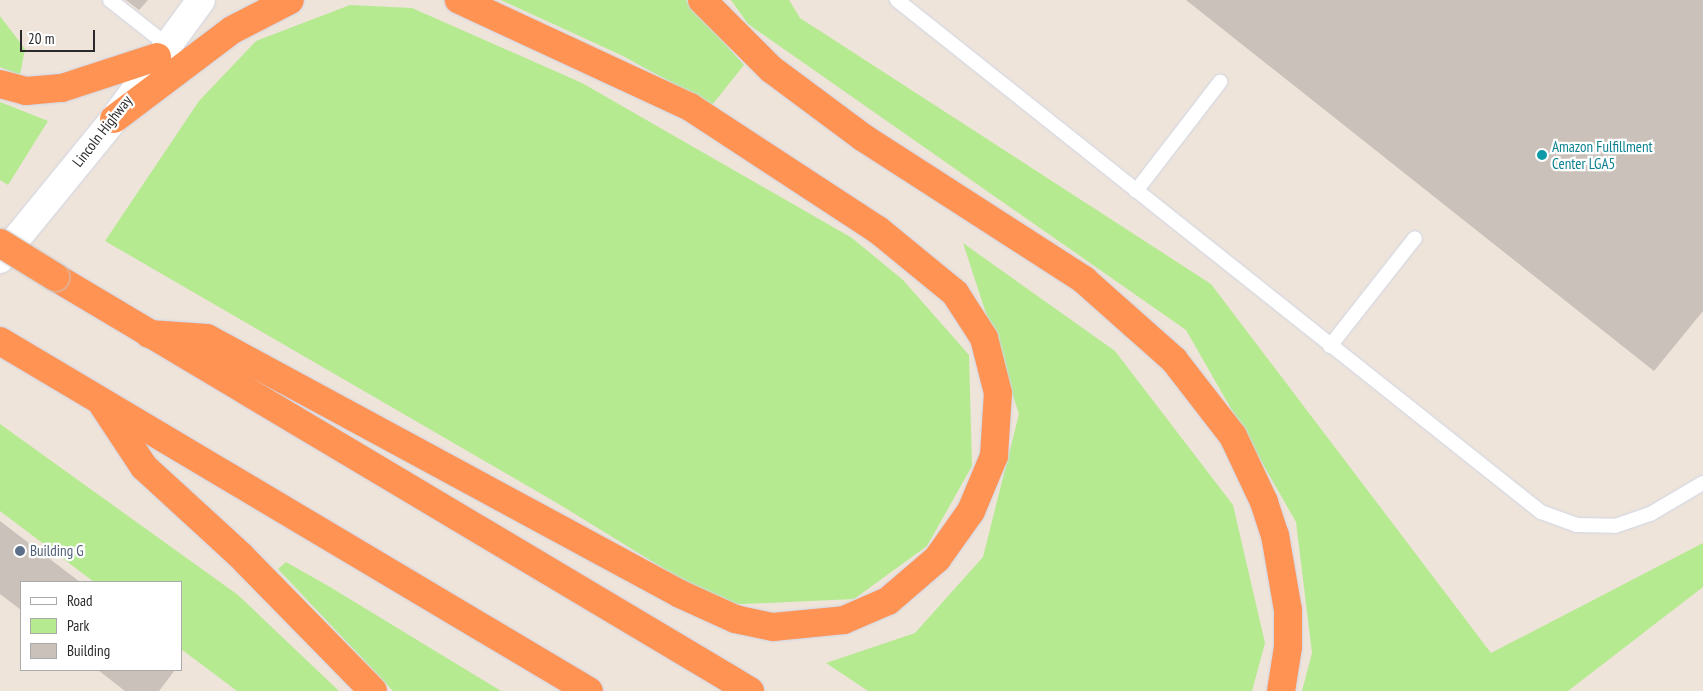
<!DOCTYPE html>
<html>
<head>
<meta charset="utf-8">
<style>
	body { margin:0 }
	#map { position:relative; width:1703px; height:691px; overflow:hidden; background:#eee4da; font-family:"PT Sans Narrow",sans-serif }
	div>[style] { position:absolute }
	.green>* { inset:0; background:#b5ea91 }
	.building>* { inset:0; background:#c9c1ba }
	.roads { filter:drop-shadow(0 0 1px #d0d5e5) drop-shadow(0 0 1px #d0d5e5) }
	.lane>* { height:14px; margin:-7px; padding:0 7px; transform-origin:7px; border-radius:7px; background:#fff }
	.secondary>* { height:28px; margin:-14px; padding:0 14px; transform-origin:14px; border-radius:14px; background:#fff }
	.highway>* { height:28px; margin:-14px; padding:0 14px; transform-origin:14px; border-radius:14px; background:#ff9354 }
	.bridges { filter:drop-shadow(0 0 1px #c8c8c8) drop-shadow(0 0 1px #c8c8c8) }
	.highway-bridge>* { height:28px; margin:-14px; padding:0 14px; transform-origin:14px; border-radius:14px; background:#ff9354 }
	.dots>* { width:14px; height:14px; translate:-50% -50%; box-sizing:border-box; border:2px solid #fff; border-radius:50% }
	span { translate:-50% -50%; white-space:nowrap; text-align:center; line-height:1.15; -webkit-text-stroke:4.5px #fff; paint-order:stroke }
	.street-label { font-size:15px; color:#2a2a2a }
	.culture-label { font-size:15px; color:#0d838f }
	.left { translate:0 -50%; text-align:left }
	.service-label { font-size:15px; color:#4e5e75 }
	.legend { position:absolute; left:20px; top:581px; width:162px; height:90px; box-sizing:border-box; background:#fff; border:1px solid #aaa; margin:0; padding:6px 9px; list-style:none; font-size:15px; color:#2a2a2a }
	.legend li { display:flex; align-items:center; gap:10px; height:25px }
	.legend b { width:25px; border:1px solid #aaa }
	.scale { position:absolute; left:20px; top:30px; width:75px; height:22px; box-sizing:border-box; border:2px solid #2a2a2a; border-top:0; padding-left:6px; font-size:15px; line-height:18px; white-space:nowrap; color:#2a2a2a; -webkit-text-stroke:4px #fff; paint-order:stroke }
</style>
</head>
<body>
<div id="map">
	<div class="green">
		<i style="clip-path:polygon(501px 0,686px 0,744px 65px,712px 105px,623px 56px)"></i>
		<i style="clip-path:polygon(731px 0,789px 0,800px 18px,1211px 284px,1491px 653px,1703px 543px,1703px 587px,1568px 691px,1302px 691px,1312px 653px,1296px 522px,1186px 330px,748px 24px)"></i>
		<i style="clip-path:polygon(350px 5px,412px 8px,582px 83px,852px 238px,903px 280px,969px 355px,972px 466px,927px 546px,854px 599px,723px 605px,557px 503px,105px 241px,199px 101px,256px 41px)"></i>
		<i style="clip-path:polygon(0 16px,25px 49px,20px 75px,0 67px)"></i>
		<i style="clip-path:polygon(0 102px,48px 121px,8px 185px,0 180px)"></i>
		<i style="clip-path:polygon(963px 243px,1115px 351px,1233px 505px,1265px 643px,1252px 691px,868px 691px,826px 663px,915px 633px,983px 557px,1019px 414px)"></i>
		<i style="clip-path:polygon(0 424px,238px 595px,339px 691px,237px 691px,181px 649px,181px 582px,94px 582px,0 511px)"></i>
		<i style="clip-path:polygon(286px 562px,330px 587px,501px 691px,393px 691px,278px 569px)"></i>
	</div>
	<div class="building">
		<i style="clip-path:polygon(126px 0,148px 0,139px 10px)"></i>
		<i style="clip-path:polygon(1186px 0,1703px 0,1703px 311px,1654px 371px)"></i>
		<i style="clip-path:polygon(0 521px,80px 582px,21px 582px,21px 610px,0 594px)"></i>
		<i style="clip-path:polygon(98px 670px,175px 670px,159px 691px,125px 691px)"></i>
	</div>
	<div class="roads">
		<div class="lane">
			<i style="left:110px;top:0;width:73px;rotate:38.3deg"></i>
			<i style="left:897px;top:0;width:823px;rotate:38.49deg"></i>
			<i style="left:1541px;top:512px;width:37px;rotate:20deg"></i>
			<i style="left:1576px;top:525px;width:39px;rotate:1deg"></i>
			<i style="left:1615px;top:526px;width:39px;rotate:-19deg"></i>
			<i style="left:1652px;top:513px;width:59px;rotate:-30.5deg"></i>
			<i style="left:1136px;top:191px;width:138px;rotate:-52.4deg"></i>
			<i style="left:1330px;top:346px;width:137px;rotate:-51.8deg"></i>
		</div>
		<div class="secondary">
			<i style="left:0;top:259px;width:181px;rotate:-50.8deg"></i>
			<i style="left:114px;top:119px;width:147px;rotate:-53.8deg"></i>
		</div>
		<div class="highway">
			<i style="left:702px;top:0;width:98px;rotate:45deg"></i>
			<i style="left:771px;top:69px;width:116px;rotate:36.6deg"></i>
			<i style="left:864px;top:138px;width:262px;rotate:32.8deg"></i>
			<i style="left:1084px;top:280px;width:120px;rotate:41.6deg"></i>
			<i style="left:1174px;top:360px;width:96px;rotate:52.2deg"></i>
			<i style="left:1233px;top:436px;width:73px;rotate:64.8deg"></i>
			<i style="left:1264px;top:502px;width:35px;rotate:72deg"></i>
			<i style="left:1275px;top:535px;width:76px;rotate:80.2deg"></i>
			<i style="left:1288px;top:610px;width:37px;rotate:90deg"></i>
			<i style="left:1288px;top:647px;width:45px;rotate:99deg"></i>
			<i style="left:0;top:84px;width:27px;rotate:15deg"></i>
			<i style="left:26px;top:91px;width:36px;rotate:-5deg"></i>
			<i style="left:62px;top:88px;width:100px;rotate:-18.1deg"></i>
			<i style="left:114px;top:119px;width:148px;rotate:-37deg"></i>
			<i style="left:232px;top:30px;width:65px;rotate:-27.3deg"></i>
			<i style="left:55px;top:277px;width:809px;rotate:30.78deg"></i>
			<i style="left:149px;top:334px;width:58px;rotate:3.9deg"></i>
			<i style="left:207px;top:338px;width:538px;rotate:28.42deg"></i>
			<i style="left:680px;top:594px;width:60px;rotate:24.4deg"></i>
			<i style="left:735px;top:619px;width:39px;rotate:12deg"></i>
			<i style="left:773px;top:627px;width:71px;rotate:-5.6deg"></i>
			<i style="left:844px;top:620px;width:48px;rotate:-23.4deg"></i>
			<i style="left:888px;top:601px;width:65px;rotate:-40.6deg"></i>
			<i style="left:937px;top:559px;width:59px;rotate:-54.7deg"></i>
			<i style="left:971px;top:511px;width:60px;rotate:-67.3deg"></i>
			<i style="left:994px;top:456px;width:63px;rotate:-86.4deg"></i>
			<i style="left:998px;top:393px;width:57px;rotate:-104.3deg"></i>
			<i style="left:984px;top:338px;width:54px;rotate:-122.8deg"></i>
			<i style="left:955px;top:293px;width:99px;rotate:-140.7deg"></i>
			<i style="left:878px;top:230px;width:225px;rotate:-146.8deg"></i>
			<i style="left:690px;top:107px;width:255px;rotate:-155.1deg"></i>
			<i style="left:0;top:341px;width:685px;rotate:30.72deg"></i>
			<i style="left:103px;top:405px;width:74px;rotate:56.5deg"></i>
			<i style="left:144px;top:467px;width:130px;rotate:42.5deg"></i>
			<i style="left:240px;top:555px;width:190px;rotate:45.6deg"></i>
		</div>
	</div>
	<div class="bridges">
		<div class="highway-bridge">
			<i style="left:0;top:243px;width:65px;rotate:31.7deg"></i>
		</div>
	</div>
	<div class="dots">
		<i style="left:1542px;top:155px;background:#0f9aa8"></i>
		<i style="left:20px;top:551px;background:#5c6f8a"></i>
	</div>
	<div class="street-label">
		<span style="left:102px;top:131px;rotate:-52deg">Lincoln Highway</span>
	</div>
	<div class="culture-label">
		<span class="left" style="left:1552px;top:155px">Amazon Fulfillment<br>Center LGA5</span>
	</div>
	<div class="service-label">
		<span class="left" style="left:30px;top:551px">Building G</span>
	</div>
	<ul class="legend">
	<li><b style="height:6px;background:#fff"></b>Road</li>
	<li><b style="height:14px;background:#b5ea91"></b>Park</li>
	<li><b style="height:14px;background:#c9c1ba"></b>Building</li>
	</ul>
	<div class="scale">20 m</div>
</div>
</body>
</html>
